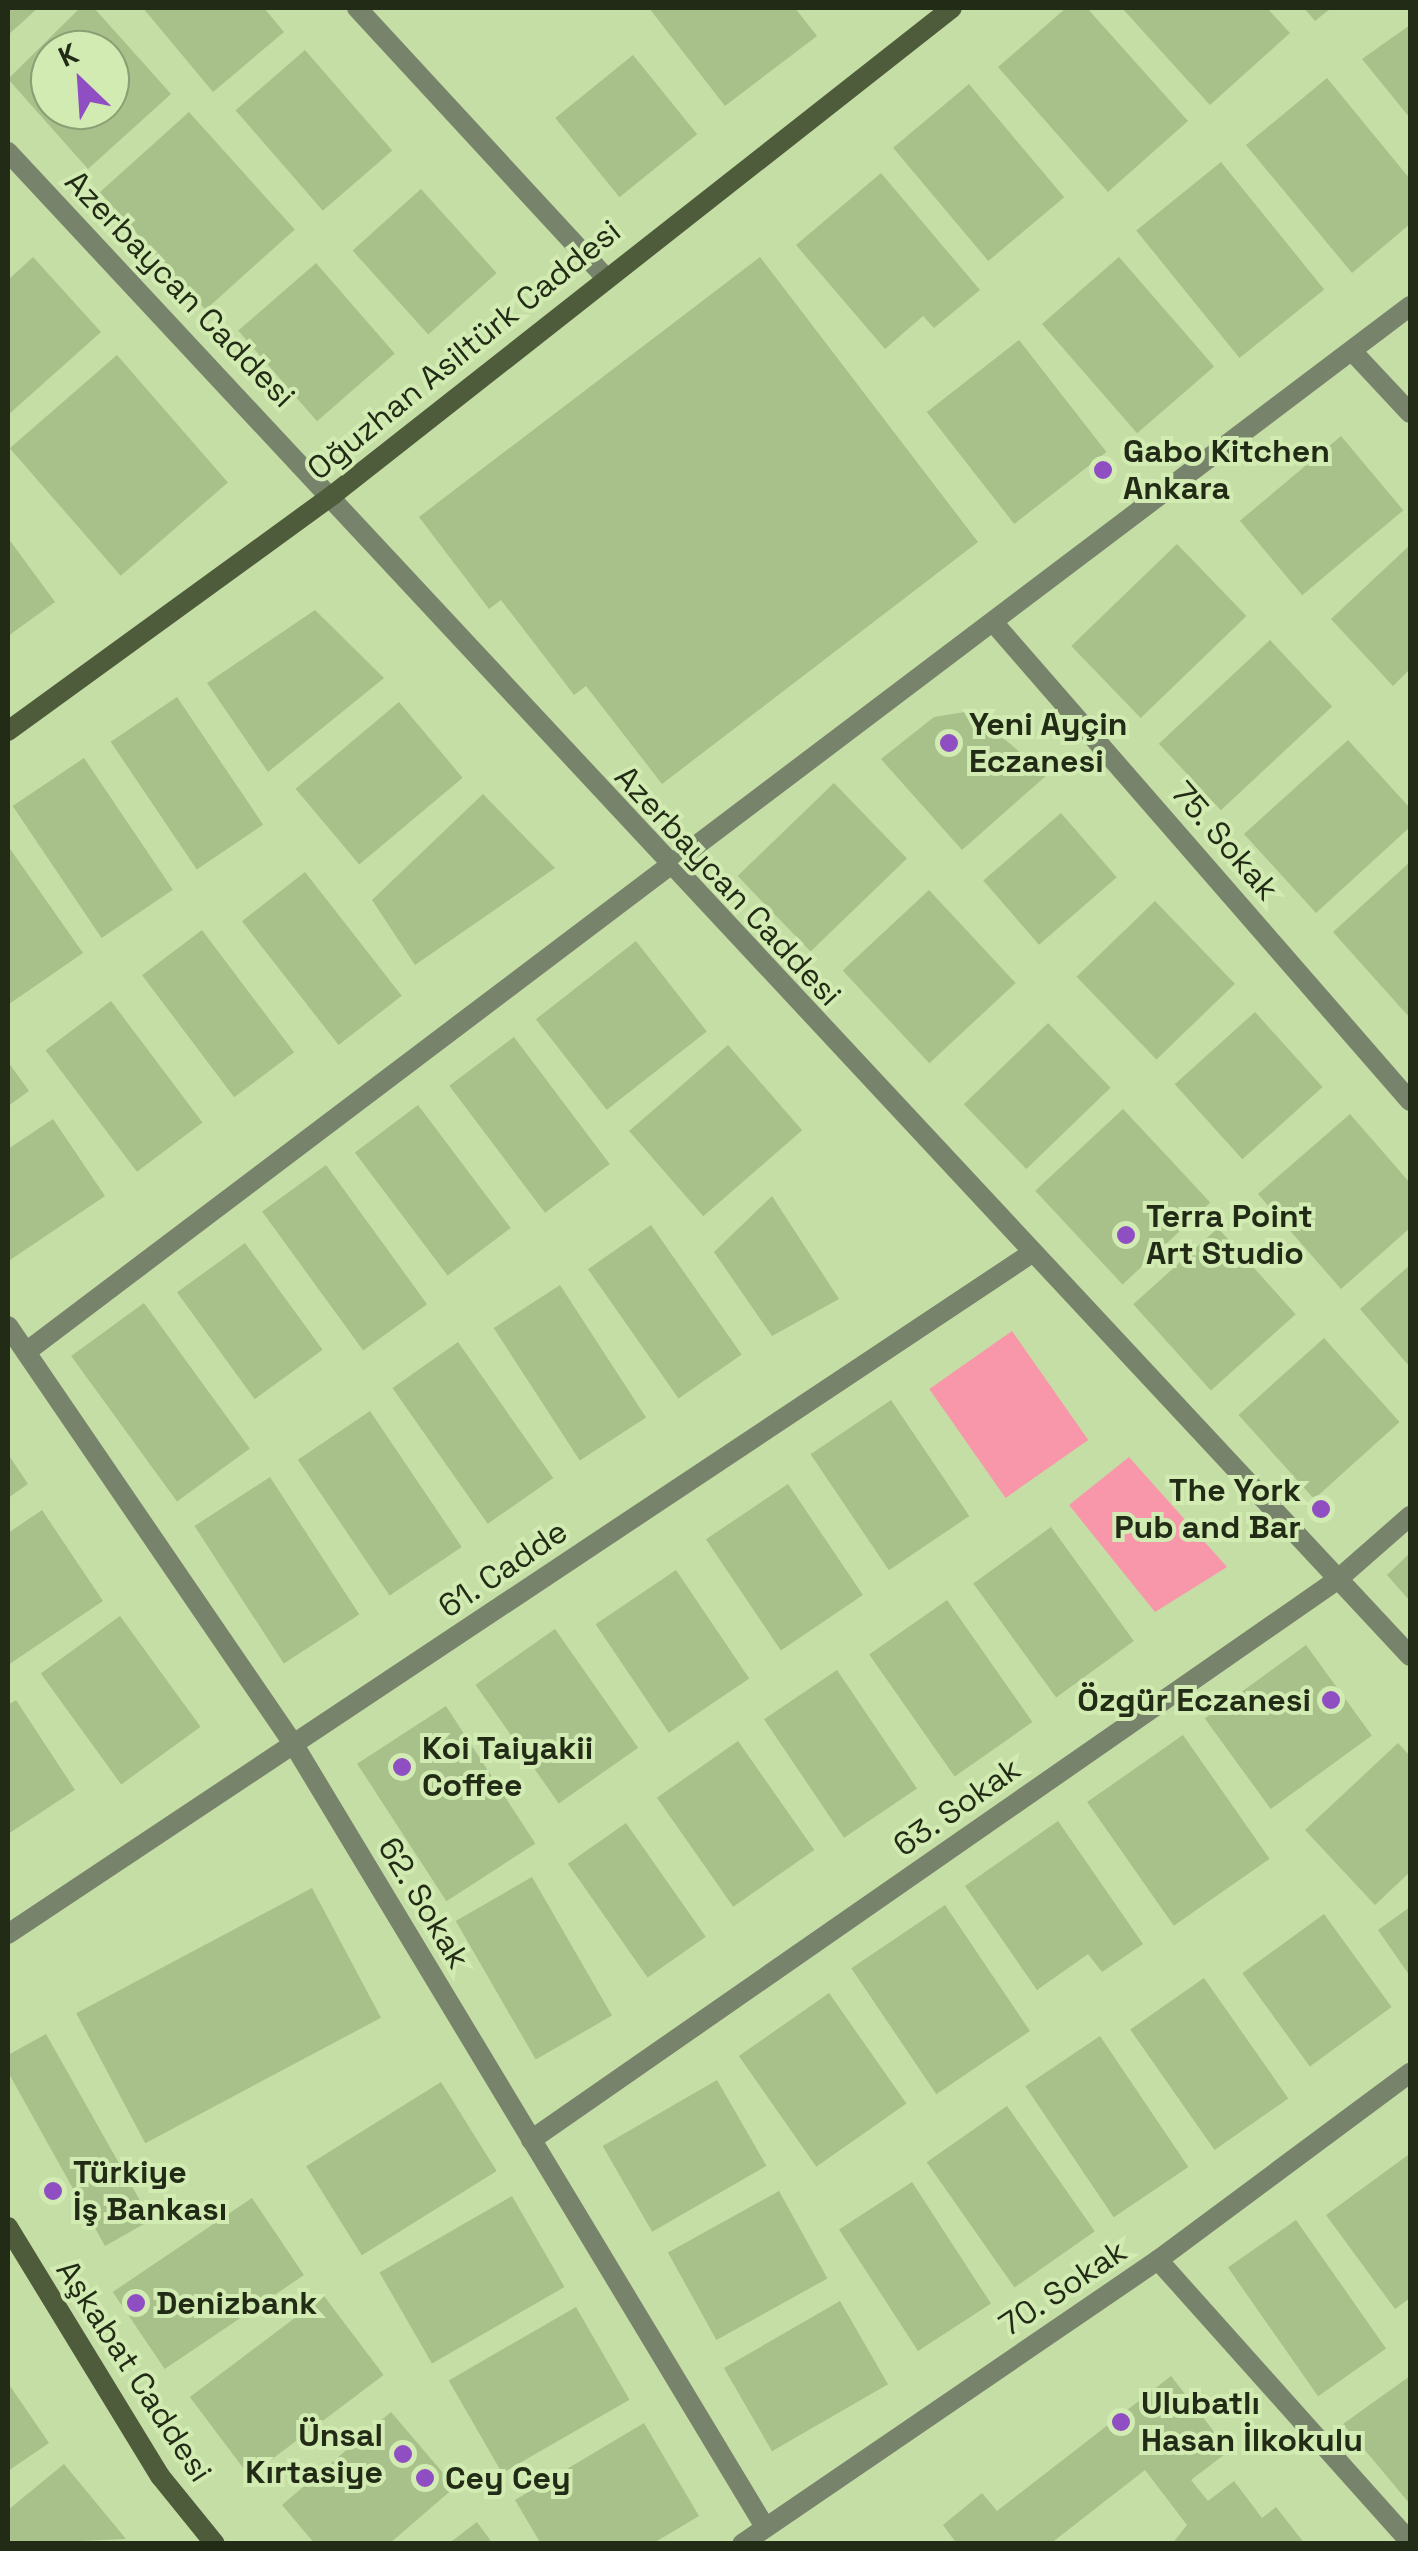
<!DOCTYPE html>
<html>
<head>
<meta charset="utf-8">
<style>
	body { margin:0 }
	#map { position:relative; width:1418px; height:2551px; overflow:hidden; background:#c5dea5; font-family:"Space Grotesk",sans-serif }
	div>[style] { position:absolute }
	.green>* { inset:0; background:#f897aa; transform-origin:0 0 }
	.building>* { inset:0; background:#a8c089; transform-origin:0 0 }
	.minor>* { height:20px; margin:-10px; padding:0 10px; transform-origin:10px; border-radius:10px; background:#78836c }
	.tertiary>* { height:20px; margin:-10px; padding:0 10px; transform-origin:10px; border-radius:10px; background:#78836c }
	.secondary>* { height:20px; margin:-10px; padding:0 10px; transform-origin:10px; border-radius:10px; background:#4e5c3b }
	.dots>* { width:28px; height:28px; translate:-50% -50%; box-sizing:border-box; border:5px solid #d2ebb2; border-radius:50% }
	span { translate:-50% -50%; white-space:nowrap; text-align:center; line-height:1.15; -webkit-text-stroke:8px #d2ebb2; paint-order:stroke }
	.street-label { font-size:32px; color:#222b15 }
	.poi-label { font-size:32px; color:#222b15; font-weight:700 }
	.left { translate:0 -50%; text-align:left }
	.right { translate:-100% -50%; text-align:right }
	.frame { position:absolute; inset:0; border:10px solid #222b15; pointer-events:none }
	.north { position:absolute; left:30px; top:30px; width:100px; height:100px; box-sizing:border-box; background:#d2ebb2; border:2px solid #8c9e73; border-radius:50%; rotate:335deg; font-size:28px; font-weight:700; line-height:40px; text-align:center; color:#222b15 }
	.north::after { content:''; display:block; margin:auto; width:35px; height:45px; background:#904ec3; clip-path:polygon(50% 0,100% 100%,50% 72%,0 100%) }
</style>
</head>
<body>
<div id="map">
	<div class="green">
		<i style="left:1012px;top:1331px;width:133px;height:101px;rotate:55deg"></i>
		<i style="clip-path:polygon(1129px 1457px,1227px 1567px,1155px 1612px,1069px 1505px)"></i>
	</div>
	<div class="building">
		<i style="clip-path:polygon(8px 8px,38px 8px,8px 35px)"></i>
		<i style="clip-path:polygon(evenodd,80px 8px,94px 8px,171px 94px,88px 169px,8px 79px,80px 8px,50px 50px,110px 50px,110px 110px,50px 110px,50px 50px)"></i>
		<i style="clip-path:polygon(143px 8px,264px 8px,284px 32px,213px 92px)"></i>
		<i style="clip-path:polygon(649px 8px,795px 8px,817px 36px,725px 106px)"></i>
		<i style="clip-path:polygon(1066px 8px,1087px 8px,1188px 121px,1108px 192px,998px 67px)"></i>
		<i style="clip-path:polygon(1122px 8px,1267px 8px,1290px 33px,1210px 105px)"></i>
		<i style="clip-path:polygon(1304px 8px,1331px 8px,1315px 21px)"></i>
		<i style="clip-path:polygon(1410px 25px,1410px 118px,1362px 59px)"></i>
		<i style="left:305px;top:50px;width:133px;height:92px;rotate:49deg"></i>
		<i style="left:633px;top:55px;width:102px;height:100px;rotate:51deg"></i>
		<i style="clip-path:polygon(1327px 78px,1410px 179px,1410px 224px,1352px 273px,1246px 145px)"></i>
		<i style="left:969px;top:84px;width:148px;height:99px;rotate:50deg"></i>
		<i style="left:189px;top:112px;width:158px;height:120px;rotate:48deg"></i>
		<i style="left:1221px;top:162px;width:164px;height:109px;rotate:51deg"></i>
		<i style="clip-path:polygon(881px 173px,980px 290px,934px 328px,923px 316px,885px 349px,796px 245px)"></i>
		<i style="left:421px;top:189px;width:113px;height:92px;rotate:48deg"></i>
		<i style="clip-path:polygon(33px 257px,101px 332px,8px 415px,8px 280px)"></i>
		<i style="clip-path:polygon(760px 257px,978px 542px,662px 784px,586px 686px,574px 695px,501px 600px,489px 609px,419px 517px)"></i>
		<i style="left:1119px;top:257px;width:145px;height:102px;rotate:49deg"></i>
		<i style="left:316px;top:263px;width:120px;height:103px;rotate:49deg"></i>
		<i style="left:1019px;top:340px;width:142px;height:117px;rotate:52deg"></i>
		<i style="left:117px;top:355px;width:169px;height:142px;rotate:49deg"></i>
		<i style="left:1341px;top:436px;width:97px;height:132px;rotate:50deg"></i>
		<i style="clip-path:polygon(8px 538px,55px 602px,8px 636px)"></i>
		<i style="left:1177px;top:544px;width:100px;height:147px;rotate:46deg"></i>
		<i style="clip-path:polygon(1410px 545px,1410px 669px,1393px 686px,1331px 619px)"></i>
		<i style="clip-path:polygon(315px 610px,384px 678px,268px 772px,207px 683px)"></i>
		<i style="left:1270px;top:640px;width:91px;height:152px;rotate:47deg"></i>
		<i style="left:177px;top:697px;width:154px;height:80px;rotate:56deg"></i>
		<i style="left:399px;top:702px;width:99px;height:135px;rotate:50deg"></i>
		<i style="clip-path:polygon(971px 711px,1047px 775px,962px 850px,881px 759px,934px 717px)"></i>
		<i style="clip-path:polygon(1348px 740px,1410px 808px,1410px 827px,1316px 913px,1244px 834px)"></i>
		<i style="left:84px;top:758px;width:159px;height:86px;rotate:56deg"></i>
		<i style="left:834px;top:783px;width:105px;height:134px;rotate:46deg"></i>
		<i style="clip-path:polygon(483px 794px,555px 868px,415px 965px,372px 900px)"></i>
		<i style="left:1061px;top:813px;width:85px;height:103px;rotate:49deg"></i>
		<i style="clip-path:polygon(8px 846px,83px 953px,9px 1004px,8px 1002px)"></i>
		<i style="clip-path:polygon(1410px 862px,1410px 1018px,1333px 932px)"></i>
		<i style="left:305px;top:872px;width:157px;height:80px;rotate:52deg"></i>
		<i style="left:929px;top:890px;width:127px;height:118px;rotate:47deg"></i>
		<i style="left:1155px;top:901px;width:115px;height:109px;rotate:46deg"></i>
		<i style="left:202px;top:930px;width:153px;height:75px;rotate:53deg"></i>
		<i style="left:636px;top:941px;width:115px;height:127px;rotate:52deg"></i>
		<i style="left:111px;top:1001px;width:152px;height:82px;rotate:53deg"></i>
		<i style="left:1255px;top:1012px;width:101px;height:108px;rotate:48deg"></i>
		<i style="left:1048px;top:1023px;width:90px;height:117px;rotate:46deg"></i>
		<i style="left:514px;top:1037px;width:159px;height:81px;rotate:53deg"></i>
		<i style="left:728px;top:1045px;width:113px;height:131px;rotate:49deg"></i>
		<i style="clip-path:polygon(8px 1062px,29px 1091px,8px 1106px)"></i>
		<i style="left:418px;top:1105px;width:154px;height:79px;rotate:53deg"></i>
		<i style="left:1123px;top:1109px;width:128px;height:120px;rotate:47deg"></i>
		<i style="clip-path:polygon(1350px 1114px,1410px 1183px,1410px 1228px,1341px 1289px,1258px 1194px)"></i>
		<i style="clip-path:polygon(53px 1119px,105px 1196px,10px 1260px,8px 1149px)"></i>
		<i style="left:326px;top:1165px;width:172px;height:79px;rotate:54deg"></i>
		<i style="clip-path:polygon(772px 1196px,839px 1299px,772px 1336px,714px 1252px)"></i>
		<i style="left:651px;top:1225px;width:158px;height:77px;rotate:55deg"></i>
		<i style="left:1218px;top:1228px;width:116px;height:114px;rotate:48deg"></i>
		<i style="left:245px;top:1243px;width:132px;height:84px;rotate:54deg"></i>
		<i style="clip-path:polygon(1410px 1265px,1410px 1367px,1360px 1309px)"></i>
		<i style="left:560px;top:1285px;width:158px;height:79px;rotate:57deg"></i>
		<i style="left:144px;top:1303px;width:180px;height:90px;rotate:54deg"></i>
		<i style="left:1324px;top:1338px;width:113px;height:115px;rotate:48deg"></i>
		<i style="left:458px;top:1342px;width:166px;height:80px;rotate:55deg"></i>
		<i style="left:891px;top:1400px;width:140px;height:97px;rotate:56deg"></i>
		<i style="left:370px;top:1411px;width:164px;height:87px;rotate:56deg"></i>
		<i style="clip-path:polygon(8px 1454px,28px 1484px,8px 1498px)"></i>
		<i style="left:270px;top:1477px;width:164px;height:90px;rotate:57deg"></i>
		<i style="left:788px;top:1484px;width:134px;height:99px;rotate:56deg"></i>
		<i style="clip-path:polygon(42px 1510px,103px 1601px,8px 1665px,8px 1533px)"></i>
		<i style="left:1051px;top:1527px;width:141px;height:96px;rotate:54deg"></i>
		<i style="clip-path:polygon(1410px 1553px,1410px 1601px,1387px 1575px)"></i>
		<i style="left:676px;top:1570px;width:131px;height:97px;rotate:56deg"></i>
		<i style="left:947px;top:1600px;width:149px;height:95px;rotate:55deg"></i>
		<i style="left:120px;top:1616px;width:137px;height:98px;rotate:54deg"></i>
		<i style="left:555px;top:1629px;width:145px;height:97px;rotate:55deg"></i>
		<i style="left:1306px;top:1645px;width:112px;height:125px;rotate:54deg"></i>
		<i style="left:837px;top:1670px;width:143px;height:88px;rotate:56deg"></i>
		<i style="clip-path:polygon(16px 1700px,75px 1790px,8px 1834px,8px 1705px)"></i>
		<i style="left:446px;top:1706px;width:164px;height:106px;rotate:57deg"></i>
		<i style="left:1183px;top:1735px;width:151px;height:117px;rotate:55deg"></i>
		<i style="left:738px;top:1741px;width:133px;height:99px;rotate:55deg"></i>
		<i style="clip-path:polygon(1398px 1743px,1410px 1756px,1410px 1872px,1375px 1905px,1305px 1830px)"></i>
		<i style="clip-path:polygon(1058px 1821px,1143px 1944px,1102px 1972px,1088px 1954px,1037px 1990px,965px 1886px)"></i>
		<i style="left:626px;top:1823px;width:139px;height:71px;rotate:55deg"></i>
		<i style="left:532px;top:1877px;width:160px;height:88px;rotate:60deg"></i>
		<i style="left:312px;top:1888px;width:147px;height:267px;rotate:62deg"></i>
		<i style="left:945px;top:1905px;width:152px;height:113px;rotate:56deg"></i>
		<i style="clip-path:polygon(1410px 1907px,1410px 1976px,1378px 1930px)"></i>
		<i style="left:1324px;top:1914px;width:115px;height:101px;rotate:54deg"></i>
		<i style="left:1204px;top:1978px;width:147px;height:90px;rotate:55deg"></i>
		<i style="left:829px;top:1993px;width:135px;height:110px;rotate:55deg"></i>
		<i style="clip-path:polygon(46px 2034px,151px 2220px,105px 2246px,8px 2072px,8px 2055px)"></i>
		<i style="left:1100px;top:2036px;width:158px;height:90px;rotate:56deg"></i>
		<i style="left:717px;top:2080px;width:99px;height:132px;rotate:60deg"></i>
		<i style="left:441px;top:2082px;width:105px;height:159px;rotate:58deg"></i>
		<i style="left:1007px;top:2106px;width:153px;height:98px;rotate:55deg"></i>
		<i style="clip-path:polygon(1408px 2155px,1410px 2298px,1395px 2309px,1326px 2215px)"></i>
		<i style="left:912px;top:2182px;width:145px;height:87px;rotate:57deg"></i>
		<i style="left:779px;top:2191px;width:100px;height:127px;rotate:61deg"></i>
		<i style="left:512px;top:2196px;width:105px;height:153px;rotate:60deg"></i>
		<i style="left:252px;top:2198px;width:93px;height:168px;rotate:56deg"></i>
		<i style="left:1296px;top:2220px;width:157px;height:83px;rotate:55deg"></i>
		<i style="left:324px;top:2296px;width:99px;height:168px;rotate:53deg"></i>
		<i style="left:840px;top:2301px;width:96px;height:134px;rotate:60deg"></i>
		<i style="left:576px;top:2307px;width:107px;height:147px;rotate:60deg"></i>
		<i style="clip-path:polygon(1171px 2376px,1229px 2451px,1191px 2480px,1208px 2501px,1234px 2481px,1262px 2518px,1276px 2507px,1305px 2544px,1172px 2544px,1187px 2525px,1145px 2470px,1050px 2544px,957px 2544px,943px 2525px,982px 2493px,997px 2511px)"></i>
		<i style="clip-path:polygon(1410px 2376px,1410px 2504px,1343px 2424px)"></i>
		<i style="clip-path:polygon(8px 2383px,49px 2443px,8px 2471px)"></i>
		<i style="clip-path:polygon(391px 2412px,455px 2487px,389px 2544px,315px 2544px,282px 2505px)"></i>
		<i style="clip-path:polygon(644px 2423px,699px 2516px,652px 2544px,541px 2544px,515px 2500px)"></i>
		<i style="clip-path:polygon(64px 2464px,126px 2539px,8px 2544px,8px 2510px)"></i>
		<i style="clip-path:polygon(477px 2522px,493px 2544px,448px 2544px)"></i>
	</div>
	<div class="minor">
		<i style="left:8px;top:152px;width:2056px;rotate:47.01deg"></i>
		<i style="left:1352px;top:351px;width:85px;rotate:46.9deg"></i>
		<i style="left:993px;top:622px;width:635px;rotate:48.96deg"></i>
		<i style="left:8px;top:1326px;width:507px;rotate:55.68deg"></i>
		<i style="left:294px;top:1745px;width:913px;rotate:58.94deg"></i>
		<i style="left:26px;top:1352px;width:1735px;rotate:-37.08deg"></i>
		<i style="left:8px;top:1934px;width:1230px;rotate:-33.63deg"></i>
		<i style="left:531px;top:2140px;width:981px;rotate:-34.79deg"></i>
		<i style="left:1337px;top:1580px;width:97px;rotate:-41.2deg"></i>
		<i style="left:1158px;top:2260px;width:378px;rotate:48.2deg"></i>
		<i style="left:742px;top:2544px;width:504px;rotate:-34.32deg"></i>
		<i style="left:1158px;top:2260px;width:314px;rotate:-36.6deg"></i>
	</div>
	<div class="tertiary">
		<i style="left:357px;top:8px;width:363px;rotate:47.3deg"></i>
	</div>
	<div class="secondary">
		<i style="left:8px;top:731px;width:403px;rotate:-36deg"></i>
		<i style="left:334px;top:494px;width:786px;rotate:-38.18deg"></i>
		<i style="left:8px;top:2227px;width:292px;rotate:58.6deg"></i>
		<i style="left:160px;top:2476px;width:87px;rotate:51deg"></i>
	</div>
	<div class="dots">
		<i style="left:1103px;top:470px;background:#904ec3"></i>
		<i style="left:949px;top:743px;background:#904ec3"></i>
		<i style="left:1126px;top:1235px;background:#904ec3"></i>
		<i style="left:1321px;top:1509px;background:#904ec3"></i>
		<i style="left:1331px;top:1700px;background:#904ec3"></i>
		<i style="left:402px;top:1767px;background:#904ec3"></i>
		<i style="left:53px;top:2191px;background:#904ec3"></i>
		<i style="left:136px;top:2303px;background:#904ec3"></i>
		<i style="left:1121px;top:2422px;background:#904ec3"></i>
		<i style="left:403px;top:2454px;background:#904ec3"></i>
		<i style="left:425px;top:2478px;background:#904ec3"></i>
	</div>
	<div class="street-label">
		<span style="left:180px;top:289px;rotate:46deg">Azerbaycan Caddesi</span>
		<span style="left:464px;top:350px;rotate:-39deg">Oğuzhan Asiltürk Caddesi</span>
		<span style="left:1225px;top:841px;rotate:49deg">75. Sokak</span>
		<span style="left:728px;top:886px;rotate:47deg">Azerbaycan Caddesi</span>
		<span style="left:503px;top:1569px;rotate:-34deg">61. Cadde</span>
		<span style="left:957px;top:1807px;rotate:-35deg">63. Sokak</span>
		<span style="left:424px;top:1903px;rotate:59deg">62. Sokak</span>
		<span style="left:1063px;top:2288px;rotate:-34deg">70. Sokak</span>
		<span style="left:134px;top:2371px;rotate:57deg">Aşkabat Caddesi</span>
	</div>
	<div class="poi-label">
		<span class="left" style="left:1123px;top:470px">Gabo Kitchen<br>Ankara</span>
		<span class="left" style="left:969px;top:743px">Yeni Ayçin<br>Eczanesi</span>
		<span class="left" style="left:1146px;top:1235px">Terra Point<br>Art Studio</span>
		<span class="right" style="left:1301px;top:1509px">The York<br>Pub and Bar</span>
		<span class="right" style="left:1311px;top:1700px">Özgür Eczanesi</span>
		<span class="left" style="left:422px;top:1767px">Koi Taiyakii<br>Coffee</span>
		<span class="left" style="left:73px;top:2191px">Türkiye<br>İş Bankası</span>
		<span class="left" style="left:156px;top:2303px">Denizbank</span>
		<span class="left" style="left:1141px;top:2422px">Ulubatlı<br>Hasan İlkokulu</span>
		<span class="right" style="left:383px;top:2454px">Ünsal<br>Kırtasiye</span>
		<span class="left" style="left:445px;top:2478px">Cey Cey</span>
	</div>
	<div class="frame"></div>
	<div class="north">K</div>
</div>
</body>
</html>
